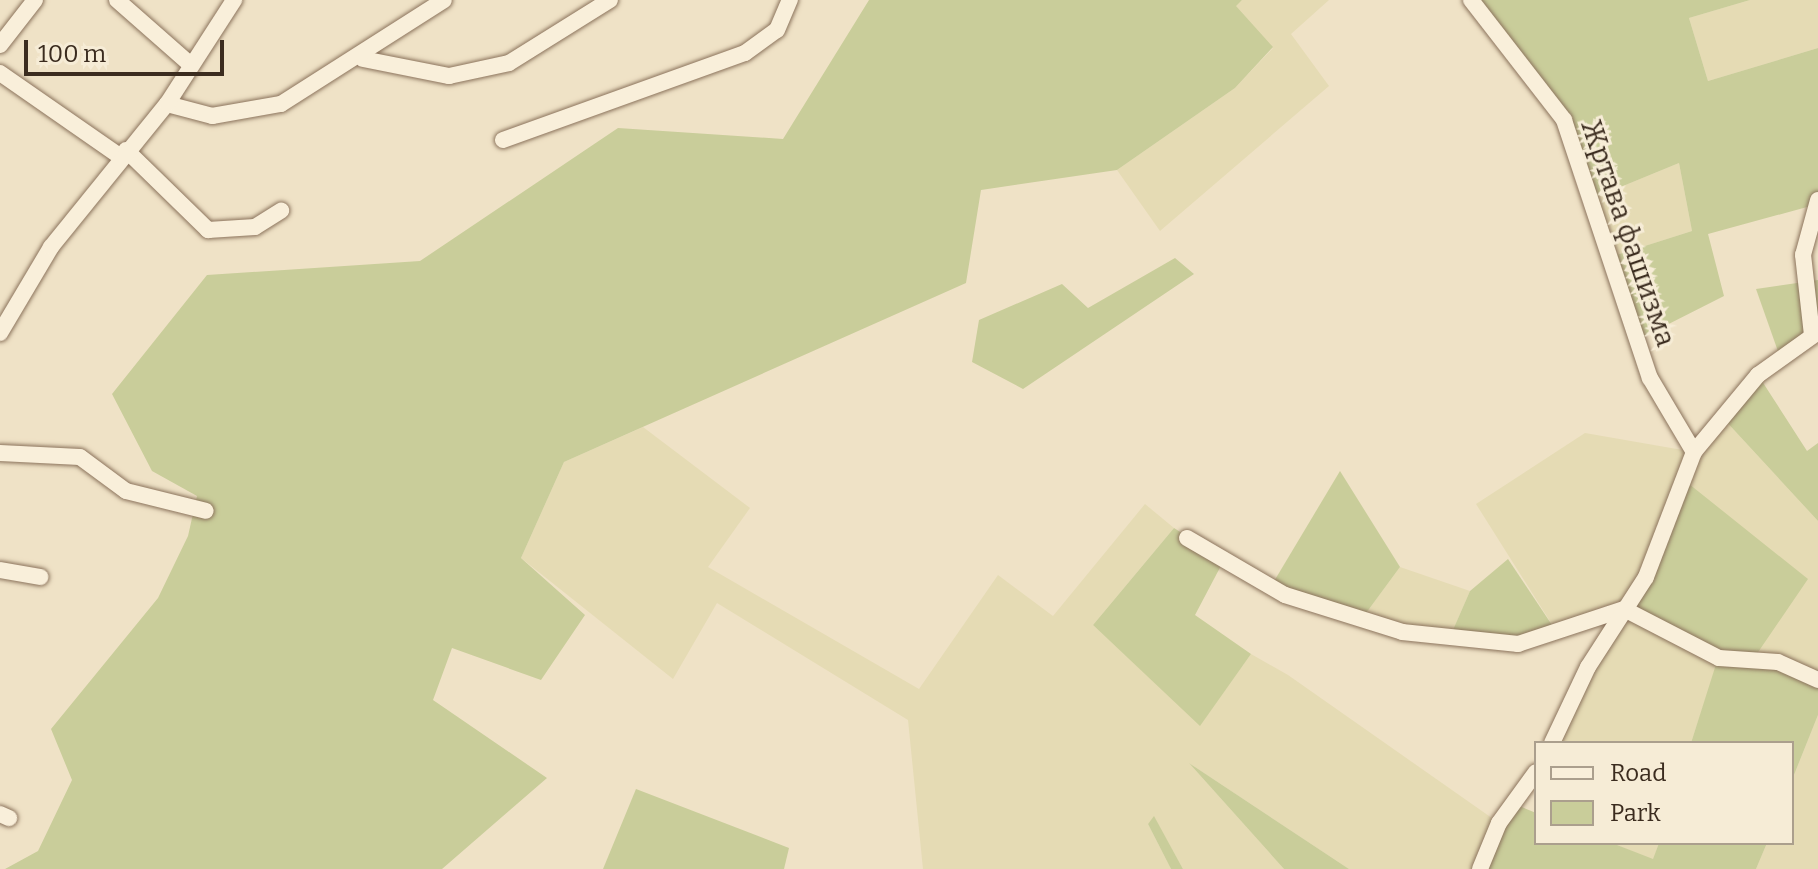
<!DOCTYPE html>
<html>
<head>
<meta charset="utf-8">
<style>
	body { margin:0 }
	#map { position:relative; width:1818px; height:869px; overflow:hidden; background:#efe2c6; font-family:Bitter,serif }
	div>[style] { position:absolute }
	.farmland>* { inset:0; background:#e5dbb4 }
	.green>* { inset:0; background:#c9cd9a }
	.roads { filter:drop-shadow(0 0 2px #8b735c) drop-shadow(0 0 2px #8b735c) }
	.minor>* { height:16px; margin:-8px; padding:0 8px; transform-origin:8px; border-radius:8px; background:#f9efda }
	span { translate:-50% -50%; white-space:nowrap; text-align:center; line-height:1.15; -webkit-text-stroke:6px #f6ecd6; paint-order:stroke }
	.street-label { font-size:28px; color:#3b2c1f }
	.legend { position:absolute; left:1534px; top:741px; width:260px; height:104px; box-sizing:border-box; background:#f6ecd6; border:2px solid #ab9f8d; margin:0; padding:10px 14px; list-style:none; font-size:24px; color:#3b2c1f }
	.legend li { display:flex; align-items:center; gap:16px; height:40px }
	.legend b { width:40px; border:2px solid #ab9f8d }
	.scale { position:absolute; left:24px; top:40px; width:200px; height:36px; box-sizing:border-box; border:4px solid #3b2c1f; border-top:0; padding-left:10px; font-size:24px; line-height:28px; white-space:nowrap; color:#3b2c1f; -webkit-text-stroke:6px #f6ecd6; paint-order:stroke }
</style>
</head>
<body>
<div id="map">
	<div class="farmland">
		<i style="clip-path:polygon(1242px 0,1329px 0,1291px 34px,1329px 86px,1160px 231px,1117px 170px,1235px 88px,1273px 48px,1235px 6px)"></i>
		<i style="clip-path:polygon(1750px 0,1818px 0,1818px 48px,1708px 81px,1689px 18px)"></i>
		<i style="clip-path:polygon(1679px 163px,1692px 231px,1607px 258px,1589px 200px)"></i>
		<i style="clip-path:polygon(1722px 417px,1818px 521px,1818px 680px,1719px 658px,1691px 743px,1552px 743px,1623px 610px,1558px 634px,1476px 504px,1585px 433px,1694px 452px)"></i>
		<i style="clip-path:polygon(643px 427px,750px 508px,708px 567px,919px 689px,998px 575px,1053px 616px,1145px 504px,1174px 528px,1093px 625px,1200px 725px,1251px 654px,1288px 675px,1499px 823px,1480px 869px,1349px 869px,1189px 763px,1284px 869px,1183px 869px,1154px 817px,1148px 824px,1171px 869px,923px 869px,908px 720px,717px 603px,673px 679px,521px 558px,564px 462px)"></i>
		<i style="clip-path:polygon(1400px 567px,1470px 591px,1449px 639px,1361px 620px)"></i>
		<i style="clip-path:polygon(1818px 715px,1818px 869px,1756px 869px,1767px 843px,1792px 843px,1792px 780px)"></i>
		<i style="clip-path:polygon(1612px 843px,1659px 843px,1653px 860px)"></i>
	</div>
	<div class="green">
		<i style="clip-path:polygon(869px 0,1242px 0,1236px 6px,1273px 47px,1235px 88px,1117px 170px,981px 190px,966px 283px,564px 462px,521px 558px,585px 615px,541px 680px,452px 648px,433px 700px,547px 778px,442px 869px,5px 869px,38px 851px,72px 780px,51px 729px,158px 598px,188px 536px,197px 496px,152px 471px,112px 394px,207px 275px,420px 261px,618px 128px,783px 139px)"></i>
		<i style="clip-path:polygon(1471px 0,1750px 0,1689px 18px,1708px 81px,1818px 48px,1818px 204px,1708px 234px,1724px 296px,1637px 340px,1607px 258px,1692px 231px,1679px 163px,1589px 200px,1564px 120px)"></i>
		<i style="clip-path:polygon(1175px 258px,1194px 274px,1023px 389px,972px 362px,979px 320px,1062px 284px,1088px 308px)"></i>
		<i style="clip-path:polygon(1818px 280px,1818px 332px,1780px 357px,1756px 289px)"></i>
		<i style="clip-path:polygon(1758px 375px,1807px 451px,1818px 443px,1818px 521px,1722px 417px)"></i>
		<i style="clip-path:polygon(1340px 471px,1400px 567px,1361px 620px,1270px 588px)"></i>
		<i style="clip-path:polygon(1684px 480px,1808px 579px,1752px 661px,1818px 680px,1818px 715px,1792px 780px,1792px 743px,1691px 743px,1718px 658px,1624px 609px)"></i>
		<i style="clip-path:polygon(1174px 528px,1224px 560px,1195px 615px,1251px 654px,1200px 726px,1093px 625px)"></i>
		<i style="clip-path:polygon(1508px 559px,1558px 634px,1449px 639px,1470px 591px)"></i>
		<i style="clip-path:polygon(1189px 763px,1349px 869px,1284px 869px)"></i>
		<i style="clip-path:polygon(636px 789px,789px 848px,784px 869px,603px 869px)"></i>
		<i style="clip-path:polygon(1512px 803px,1536px 813px,1536px 843px,1612px 843px,1653px 859px,1659px 843px,1767px 843px,1756px 869px,1480px 869px)"></i>
		<i style="clip-path:polygon(1154px 816px,1183px 869px,1171px 869px,1148px 824px)"></i>
	</div>
	<div class="roads">
		<div class="minor">
			<i style="left:117px;top:0;width:98px;rotate:41.3deg"></i>
			<i style="left:1471px;top:0;width:152px;rotate:52.2deg"></i>
			<i style="left:1564px;top:120px;width:272px;rotate:71.6deg"></i>
			<i style="left:1650px;top:378px;width:86px;rotate:59.3deg"></i>
			<i style="left:0;top:45px;width:57px;rotate:-52.1deg"></i>
			<i style="left:363px;top:59px;width:88px;rotate:11.2deg"></i>
			<i style="left:449px;top:76px;width:61px;rotate:-12.2deg"></i>
			<i style="left:509px;top:63px;width:119px;rotate:-32deg"></i>
			<i style="left:0;top:73px;width:147px;rotate:34.8deg"></i>
			<i style="left:167px;top:104px;width:47px;rotate:14.9deg"></i>
			<i style="left:212px;top:116px;width:70px;rotate:-9.9deg"></i>
			<i style="left:281px;top:104px;width:193px;rotate:-32.5deg"></i>
			<i style="left:503px;top:140px;width:257px;rotate:-19.8deg"></i>
			<i style="left:745px;top:53px;width:39px;rotate:-36deg"></i>
			<i style="left:777px;top:30px;width:33px;rotate:-67deg"></i>
			<i style="left:126px;top:150px;width:115px;rotate:44.3deg"></i>
			<i style="left:208px;top:230px;width:47px;rotate:-3.7deg"></i>
			<i style="left:255px;top:227px;width:31px;rotate:-32deg"></i>
			<i style="left:0;top:333px;width:100px;rotate:-59.3deg"></i>
			<i style="left:51px;top:247px;width:184px;rotate:-51deg"></i>
			<i style="left:167px;top:104px;width:124px;rotate:-57.2deg"></i>
			<i style="left:1812px;top:335px;width:81px;rotate:-96.4deg"></i>
			<i style="left:1803px;top:255px;width:57px;rotate:-74.7deg"></i>
			<i style="left:0;top:453px;width:80px;rotate:2.9deg"></i>
			<i style="left:80px;top:457px;width:57px;rotate:36.5deg"></i>
			<i style="left:126px;top:491px;width:82px;rotate:14deg"></i>
			<i style="left:1187px;top:538px;width:113px;rotate:30.2deg"></i>
			<i style="left:1285px;top:595px;width:123px;rotate:17.5deg"></i>
			<i style="left:1402px;top:632px;width:117px;rotate:5.9deg"></i>
			<i style="left:1518px;top:644px;width:112px;rotate:-18.3deg"></i>
			<i style="left:0;top:570px;width:41px;rotate:9.9deg"></i>
			<i style="left:1624px;top:609px;width:107px;rotate:27.3deg"></i>
			<i style="left:1719px;top:658px;width:59px;rotate:3.9deg"></i>
			<i style="left:1778px;top:662px;width:44px;rotate:24.2deg"></i>
			<i style="left:1552px;top:743px;width:84px;rotate:-64.7deg"></i>
			<i style="left:1588px;top:667px;width:107px;rotate:-57.2deg"></i>
			<i style="left:1646px;top:577px;width:134px;rotate:-69deg"></i>
			<i style="left:1694px;top:452px;width:100px;rotate:-50.3deg"></i>
			<i style="left:1758px;top:375px;width:74px;rotate:-35.6deg"></i>
			<i style="left:0;top:814px;width:10px;rotate:24deg"></i>
			<i style="left:1480px;top:869px;width:50px;rotate:-67.6deg"></i>
			<i style="left:1499px;top:823px;width:63px;rotate:-54deg"></i>
		</div>
	</div>
	<div class="street-label">
		<span style="left:1628px;top:233px;rotate:71deg">Жртава фашизма</span>
	</div>
	<ul class="legend">
	<li><b style="height:10px;background:#f9efda"></b>Road</li>
	<li><b style="height:22px;background:#c9cd9a"></b>Park</li>
	</ul>
	<div class="scale">100 m</div>
</div>
</body>
</html>
